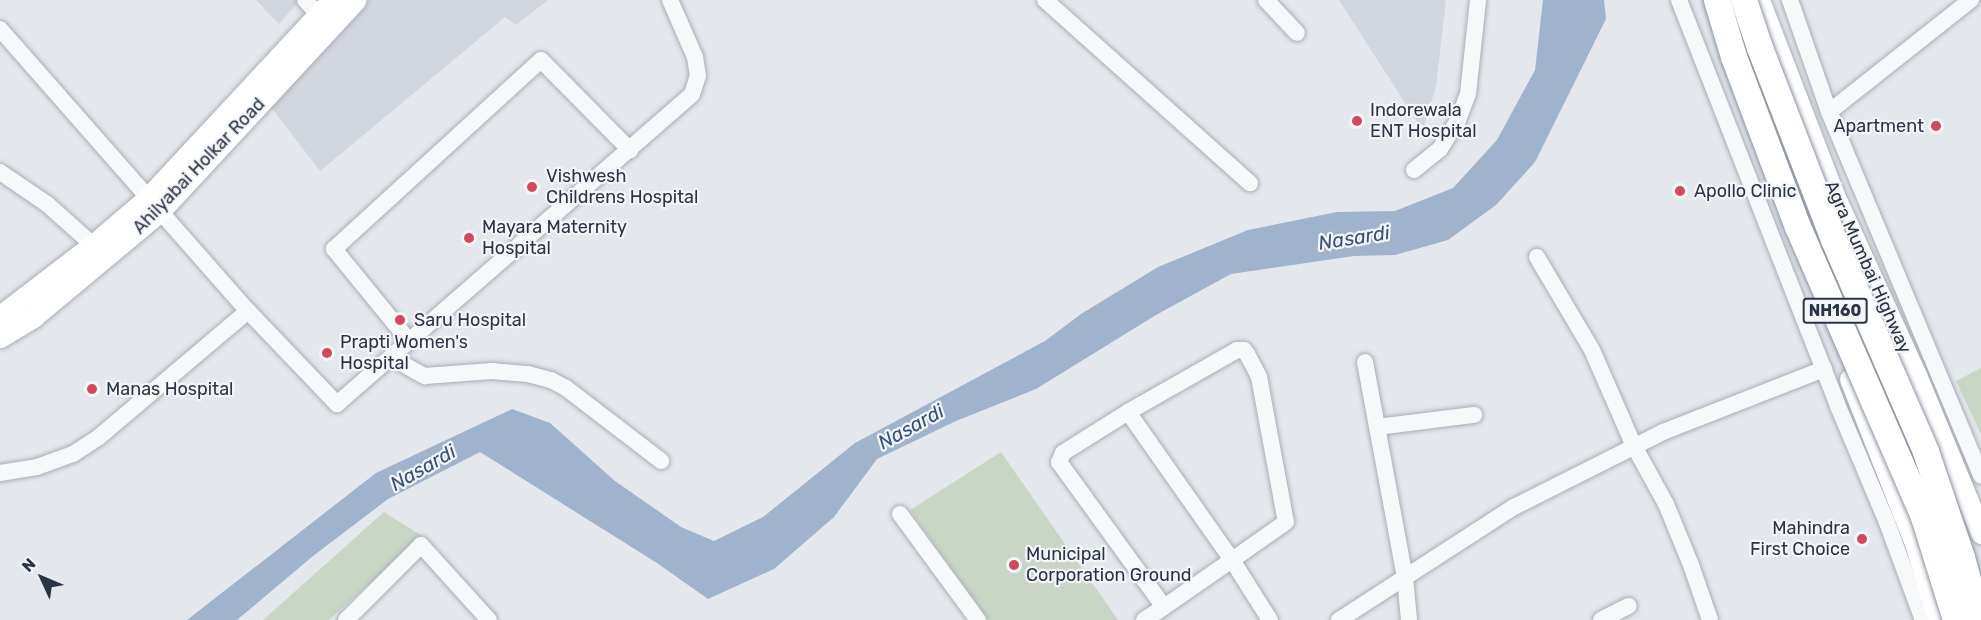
<!DOCTYPE html>
<html>
<head>
<meta charset="utf-8">
<style>
	body { margin:0 }
	#map { position:relative; width:1981px; height:620px; overflow:hidden; background:#e4e7ec; font-family:Rubik,sans-serif }
	div>[style] { position:absolute }
	.built>* { inset:0; background:#d2d6de }
	.green>* { inset:0; background:#c9d6c5 }
	.water>* { inset:0; background:#9fb4cc }
	.roads { filter:drop-shadow(0 0 2px #a9aeb7) drop-shadow(0 0 2px #a9aeb7) }
	.minor>* { height:16px; margin:-8px; padding:0 8px; transform-origin:8px; border-radius:8px; background:#f7f8fa }
	.major>* { height:21px; margin:-10.5px; padding:0 10.5px; transform-origin:10.5px; border-radius:10.5px; background:#fff }
	.bridges { filter:drop-shadow(0 0 2px #8b94a3) drop-shadow(0 0 2px #8b94a3) }
	.highway-bridge>* { height:26px; margin:-13px; padding:0 13px; transform-origin:13px; border-radius:13px; background:#fff }
	.dots>* { width:16px; height:16px; translate:-50% -50%; box-sizing:border-box; border:3px solid #f4f6f9; border-radius:50% }
	span { translate:-50% -50%; white-space:nowrap; text-align:center; line-height:1.15; -webkit-text-stroke:4.5px #f4f6f9; paint-order:stroke }
	.shield-label span { padding:2px 4px; background:#f4f6f9; border:2px solid; border-radius:4px; -webkit-text-stroke-width:0 }
	.shield-label { font-size:16px; color:#2b3445; font-weight:700 }
	.poi-label { font-size:18px; color:#2b3445 }
	.left { translate:0 -50%; text-align:left }
	.right { translate:-100% -50%; text-align:right }
	.street-label { font-size:18px; color:#2b3445 }
	.water-label { font-size:20px; color:#34527a; font-style:italic }
	.north { position:absolute; left:12px; top:548px; width:60px; height:60px; -webkit-text-stroke:4px #f4f6f9; paint-order:stroke; rotate:314deg; font-size:16px; font-weight:700; line-height:24px; text-align:center; color:#2b3445 }
	.north::after { content:''; display:block; margin:auto; width:21px; height:27px; background:#2b3445; clip-path:polygon(50% 0,100% 100%,50% 72%,0 100%) }
</style>
</head>
<body>
<div id="map">
	<div class="built">
		<i style="clip-path:polygon(256px 0,300px 0,279px 24px)"></i>
		<i style="clip-path:polygon(369px 0,548px 0,516px 25px,505px 17px,320px 171px,271px 107px)"></i>
		<i style="clip-path:polygon(1339px 0,1446px 0,1436px 86px,1423px 131px)"></i>
	</div>
	<div class="green">
		<i style="clip-path:polygon(1981px 368px,1981px 434px,1956px 381px)"></i>
		<i style="clip-path:polygon(1001px 452px,1118px 620px,988px 620px,910px 510px)"></i>
		<i style="clip-path:polygon(384px 512px,422px 536px,329px 620px,263px 620px)"></i>
	</div>
	<div class="water">
		<i style="clip-path:polygon(1543px 0,1604px 0,1606px 19px,1535px 162px,1496px 205px,1448px 240px,1395px 255px,1354px 256px,1231px 274px,1156px 315px,1036px 389px,956px 421px,877px 459px,834px 517px,774px 569px,708px 599px,657px 563px,480px 452px,388px 499px,313px 556px,237px 620px,187px 620px,376px 473px,512px 409px,550px 423px,615px 481px,681px 527px,714px 541px,763px 517px,855px 443px,1045px 341px,1081px 314px,1158px 267px,1248px 230px,1337px 212px,1395px 211px,1453px 188px,1497px 140px,1535px 70px)"></i>
	</div>
	<div class="roads">
		<div class="minor">
			<i style="left:305px;top:0;width:21px;rotate:47deg"></i>
			<i style="left:1045px;top:0;width:275px;rotate:41.8deg"></i>
			<i style="left:1266px;top:0;width:45px;rotate:46.8deg"></i>
			<i style="left:1679px;top:0;width:434px;rotate:68.6deg"></i>
			<i style="left:1837px;top:404px;width:126px;rotate:67.1deg"></i>
			<i style="left:1886px;top:520px;width:107px;rotate:69.7deg"></i>
			<i style="left:1790px;top:0;width:119px;rotate:70.8deg"></i>
			<i style="left:1829px;top:112px;width:394px;rotate:67.3deg"></i>
			<i style="left:0;top:29px;width:376px;rotate:48.7deg"></i>
			<i style="left:248px;top:311px;width:129px;rotate:46.3deg"></i>
			<i style="left:337px;top:404px;width:471px;rotate:-41.1deg"></i>
			<i style="left:692px;top:94px;width:19px;rotate:-72deg"></i>
			<i style="left:698px;top:76px;width:19px;rotate:-99deg"></i>
			<i style="left:695px;top:57px;width:62px;rotate:-113.7deg"></i>
			<i style="left:1829px;top:112px;width:181px;rotate:-38.3deg"></i>
			<i style="left:1414px;top:170px;width:33px;rotate:-39deg"></i>
			<i style="left:1440px;top:149px;width:34px;rotate:-58deg"></i>
			<i style="left:1458px;top:120px;width:28px;rotate:-69deg"></i>
			<i style="left:1468px;top:94px;width:95px;rotate:-83.9deg"></i>
			<i style="left:0;top:172px;width:57px;rotate:34.2deg"></i>
			<i style="left:47px;top:204px;width:62px;rotate:41.7deg"></i>
			<i style="left:1537px;top:257px;width:108px;rotate:59.4deg"></i>
			<i style="left:1592px;top:350px;width:105px;rotate:66.4deg"></i>
			<i style="left:1634px;top:446px;width:66px;rotate:61.1deg"></i>
			<i style="left:1666px;top:504px;width:66px;rotate:67.7deg"></i>
			<i style="left:1691px;top:565px;width:58px;rotate:70.9deg"></i>
			<i style="left:409px;top:341px;width:119px;rotate:-129.2deg"></i>
			<i style="left:334px;top:249px;width:280px;rotate:-42.4deg"></i>
			<i style="left:541px;top:60px;width:127px;rotate:45.3deg"></i>
			<i style="left:392px;top:358px;width:38px;rotate:29deg"></i>
			<i style="left:425px;top:376px;width:67px;rotate:-4.3deg"></i>
			<i style="left:492px;top:371px;width:36px;rotate:5deg"></i>
			<i style="left:528px;top:374px;width:24px;rotate:15deg"></i>
			<i style="left:551px;top:380px;width:17px;rotate:28deg"></i>
			<i style="left:566px;top:388px;width:120px;rotate:37.5deg"></i>
			<i style="left:1365px;top:362px;width:219px;rotate:79.5deg"></i>
			<i style="left:1405px;top:577px;width:43px;rotate:84.7deg"></i>
			<i style="left:1128px;top:412px;width:125px;rotate:-29.6deg"></i>
			<i style="left:1237px;top:350px;width:7px"></i>
			<i style="left:1244px;top:350px;width:5px;rotate:53deg"></i>
			<i style="left:1247px;top:354px;width:26px;rotate:62deg"></i>
			<i style="left:1259px;top:377px;width:147px;rotate:79.5deg"></i>
			<i style="left:1286px;top:522px;width:66px;rotate:144.9deg"></i>
			<i style="left:1232px;top:560px;width:71px;rotate:57.7deg"></i>
			<i style="left:1377px;top:427px;width:98px;rotate:-7.1deg"></i>
			<i style="left:0;top:473px;width:37px;rotate:-9deg"></i>
			<i style="left:37px;top:467px;width:38px;rotate:-20deg"></i>
			<i style="left:73px;top:454px;width:31px;rotate:-33deg"></i>
			<i style="left:99px;top:437px;width:195px;rotate:-40.2deg"></i>
			<i style="left:900px;top:514px;width:132px;rotate:53.7deg"></i>
			<i style="left:346px;top:620px;width:106px;rotate:-45deg"></i>
			<i style="left:421px;top:545px;width:101px;rotate:47.8deg"></i>
			<i style="left:1144px;top:620px;width:24px;rotate:-33deg"></i>
			<i style="left:1164px;top:607px;width:83px;rotate:-34.7deg"></i>
			<i style="left:1232px;top:560px;width:181px;rotate:-125.1deg"></i>
			<i style="left:1128px;top:412px;width:77px;rotate:147.8deg"></i>
			<i style="left:1063px;top:453px;width:10px;rotate:114deg"></i>
			<i style="left:1059px;top:462px;width:179px;rotate:54.1deg"></i>
			<i style="left:1339px;top:620px;width:208px;rotate:-32.9deg"></i>
			<i style="left:1514px;top:507px;width:167px;rotate:-26.7deg"></i>
			<i style="left:1663px;top:432px;width:173px;rotate:-21.4deg"></i>
			<i style="left:1601px;top:620px;width:31px;rotate:-27deg"></i>
		</div>
		<div class="major">
			<i style="left:1759px;top:0;width:207px;rotate:69deg"></i>
			<i style="left:1833px;top:193px;width:200px;rotate:65.5deg"></i>
			<i style="left:1916px;top:375px;width:171px;rotate:67.6deg"></i>
			<i style="left:0;top:316px;width:117px;rotate:-37.4deg"></i>
			<i style="left:93px;top:245px;width:72px;rotate:-40.5deg"></i>
			<i style="left:148px;top:198px;width:270px;rotate:-47.1deg"></i>
			<i style="left:0;top:337px;width:39px;rotate:-31deg"></i>
			<i style="left:33px;top:317px;width:164px;rotate:-39.8deg"></i>
			<i style="left:159px;top:212px;width:289px;rotate:-47.2deg"></i>
			<i style="left:1850px;top:379px;width:176px;rotate:68.4deg"></i>
			<i style="left:1915px;top:543px;width:81px;rotate:72.7deg"></i>
		</div>
	</div>
	<div class="bridges">
		<div class="highway-bridge">
			<i style="left:1717px;top:0;width:59px;rotate:73.4deg"></i>
			<i style="left:1734px;top:57px;width:182px;rotate:69.4deg"></i>
			<i style="left:1798px;top:227px;width:316px;rotate:66.5deg"></i>
			<i style="left:1924px;top:517px;width:108px;rotate:72.7deg"></i>
			<i style="left:1744px;top:0;width:51px;rotate:71.6deg"></i>
			<i style="left:1760px;top:48px;width:206px;rotate:68.9deg"></i>
			<i style="left:1834px;top:240px;width:231px;rotate:66.5deg"></i>
			<i style="left:1926px;top:452px;width:112px;rotate:71.2deg"></i>
			<i style="left:1962px;top:558px;width:64px;rotate:74.7deg"></i>
		</div>
	</div>
	<div class="dots">
		<i style="left:1357px;top:121px;background:#d1495b"></i>
		<i style="left:1936px;top:126px;background:#d1495b"></i>
		<i style="left:532px;top:187px;background:#d1495b"></i>
		<i style="left:1680px;top:191px;background:#d1495b"></i>
		<i style="left:469px;top:238px;background:#d1495b"></i>
		<i style="left:400px;top:320px;background:#d1495b"></i>
		<i style="left:327px;top:353px;background:#d1495b"></i>
		<i style="left:92px;top:389px;background:#d1495b"></i>
		<i style="left:1862px;top:539px;background:#d1495b"></i>
		<i style="left:1014px;top:565px;background:#d1495b"></i>
	</div>
	<div class="shield-label">
		<span style="left:1835px;top:311px">NH160</span>
	</div>
	<div class="poi-label">
		<span class="left" style="left:1370px;top:121px">Indorewala<br>ENT Hospital</span>
		<span class="right" style="left:1924px;top:126px">Apartment</span>
		<span class="left" style="left:546px;top:187px">Vishwesh<br>Childrens Hospital</span>
		<span class="left" style="left:1694px;top:191px">Apollo Clinic</span>
		<span class="left" style="left:482px;top:238px">Mayara Maternity<br>Hospital</span>
		<span class="left" style="left:414px;top:320px">Saru Hospital</span>
		<span class="left" style="left:340px;top:353px">Prapti Women's<br>Hospital</span>
		<span class="left" style="left:106px;top:389px">Manas Hospital</span>
		<span class="right" style="left:1850px;top:539px">Mahindra<br>First Choice</span>
		<span class="left" style="left:1026px;top:565px">Municipal<br>Corporation Ground</span>
	</div>
	<div class="street-label">
		<span style="left:199px;top:166px;rotate:-46deg">Ahilyabai Holkar Road</span>
		<span style="left:1868px;top:267px;rotate:66deg">Agra Mumbai Highway</span>
	</div>
	<div class="water-label">
		<span style="left:1354px;top:238px;rotate:-9deg">Nasardi</span>
		<span style="left:911px;top:427px;rotate:-29deg">Nasardi</span>
		<span style="left:423px;top:468px;rotate:-30deg">Nasardi</span>
	</div>
	<div class="north">N</div>
</div>
</body>
</html>
